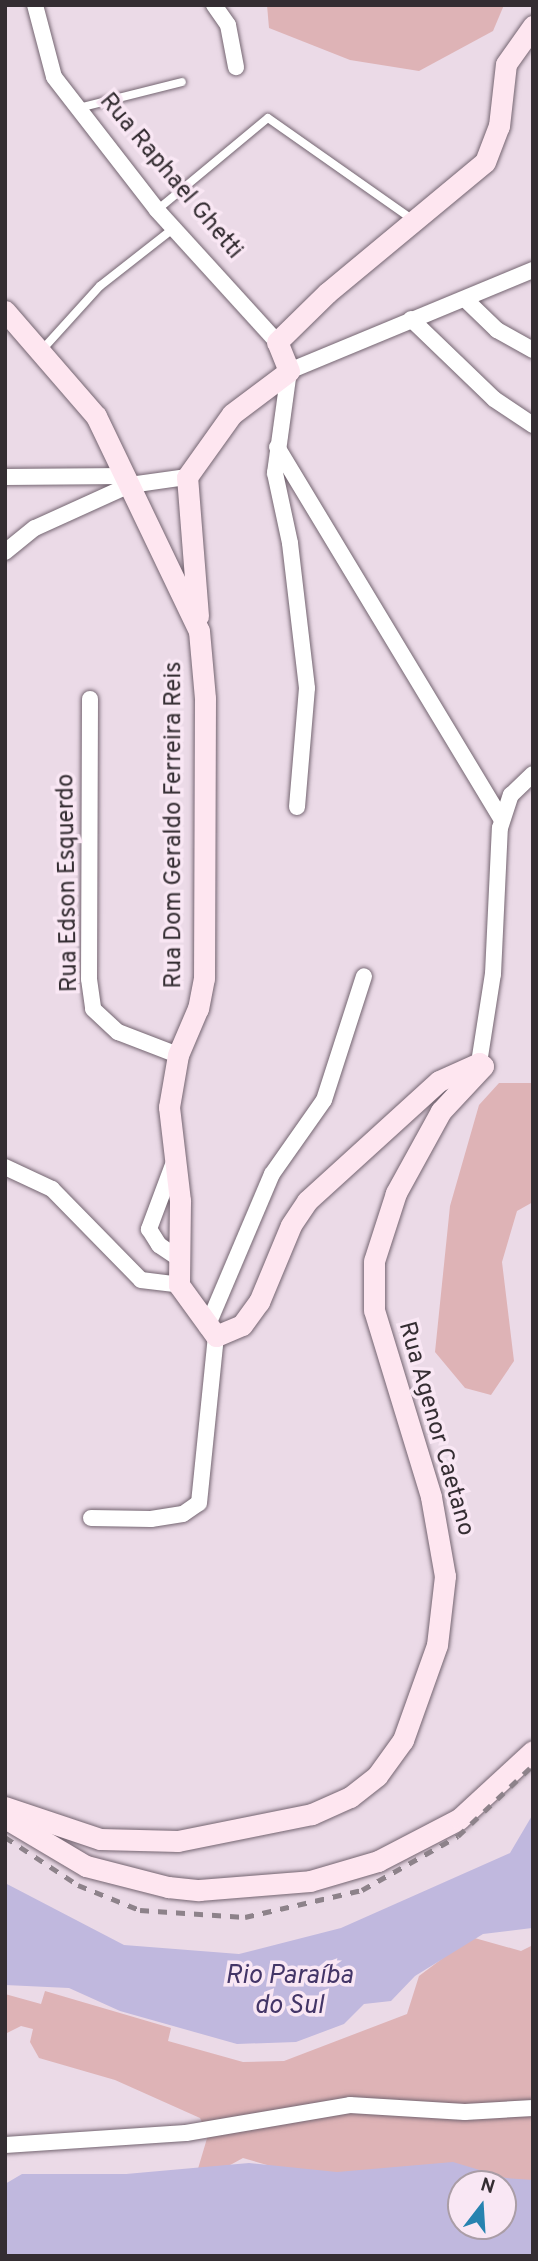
<!DOCTYPE html>
<html>
<head>
<meta charset="utf-8">
<style>
	body { margin:0 }
	#map { position:relative; width:538px; height:2261px; overflow:hidden; background:#ebdae7; font-family:Overpass,sans-serif }
	div>[style] { position:absolute }
	.green>* { inset:0; background:#deb3b6 }
	.water>* { inset:0; background:#c0b8de }
	.roads { filter:drop-shadow(0 0 2px #746571) drop-shadow(0 0 2px #746571) }
	.lane>* { height:8px; margin:-4px; padding:0 4px; transform-origin:4px; border-radius:4px; background:#fff }
	.street>* { height:16px; margin:-8px; padding:0 8px; transform-origin:8px; border-radius:8px; background:#fff }
	.secondary>* { height:21px; margin:-10.5px; padding:0 10.5px; transform-origin:10.5px; border-radius:10.5px; background:#fee6f0 }
	.rail>* { height:5px; margin-top:-2.5px; transform-origin:0; background:repeating-linear-gradient(90deg,#8d828a 0 9px,transparent 0 18px) }
	span { translate:-50% -50%; white-space:nowrap; text-align:center; line-height:1.15; -webkit-text-stroke:7px #f9e7f4; paint-order:stroke }
	.street-label { font-size:24px; color:#342d32 }
	.water-label { font-size:26px; color:#433567; font-style:italic }
	.frame { position:absolute; inset:0; border:7px solid #342d32; pointer-events:none }
	.north { position:absolute; left:447px; top:2170px; width:70px; height:70px; box-sizing:border-box; background:#f9e7f4; border:2px solid #aa9da6; border-radius:50%; rotate:17deg; font-size:19px; font-weight:700; line-height:28px; text-align:center; color:#342d32 }
	.north::after { content:''; display:block; margin:auto; width:24px; height:32px; background:#2783b0; clip-path:polygon(50% 0,100% 100%,50% 72%,0 100%) }
</style>
</head>
<body>
<div id="map">
	<div class="green">
		<i style="clip-path:polygon(267px 5px,504px 5px,493px 31px,419px 71px,350px 60px,269px 28px)"></i>
		<i style="clip-path:polygon(499px 1083px,533px 1083px,533px 1202px,517px 1211px,502px 1262px,514px 1361px,491px 1395px,465px 1388px,435px 1352px,450px 1206px,479px 1105px)"></i>
		<i style="clip-path:polygon(471px 1937px,521px 1951px,533px 1945px,533px 2187px,510px 2180px,461px 2184px,382px 2198px,243px 2158px,210px 2176px,197px 2172px,208px 2135px,200px 2118px,115px 2080px,39px 2058px,30px 2042px,33px 2029px,21px 2026px,5px 2034px,5px 1994px,41px 2004px,45px 1991px,171px 2028px,168px 2041px,243px 2062px,284px 2061px,407px 2014px,419px 1976px)"></i>
	</div>
	<div class="water">
		<i style="clip-path:polygon(533px 1814px,532px 1928px,483px 1934px,415px 1976px,391px 2001px,364px 2004px,344px 2024px,296px 2042px,237px 2044px,120px 2011px,69px 1988px,5px 1985px,5px 1883px,124px 1945px,239px 1954px,341px 1928px,510px 1853px)"></i>
		<i style="clip-path:polygon(evenodd,453px 2162px,506px 2178px,533px 2180px,533px 2256px,5px 2256px,5px 2184px,22px 2174px,126px 2174px,249px 2163px,337px 2172px,453px 2162px,461px 2184px,503px 2184px,503px 2226px,461px 2226px,461px 2184px)"></i>
	</div>
	<div class="roads">
		<div class="lane">
			<i style="left:79px;top:108px;width:106px;rotate:-14.2deg"></i>
			<i style="left:157px;top:210px;width:144px;rotate:-39.7deg"></i>
			<i style="left:268px;top:118px;width:177px;rotate:35.1deg"></i>
			<i style="left:41px;top:351px;width:88px;rotate:-47.8deg"></i>
			<i style="left:100px;top:286px;width:94px;rotate:-38.1deg"></i>
		</div>
		<div class="street">
			<i style="left:35px;top:5px;width:74px;rotate:75.2deg"></i>
			<i style="left:54px;top:77px;width:168px;rotate:52.2deg"></i>
			<i style="left:157px;top:210px;width:178px;rotate:47.7deg"></i>
			<i style="left:214px;top:5px;width:24px;rotate:55deg"></i>
			<i style="left:228px;top:25px;width:43px;rotate:79.2deg"></i>
			<i style="left:467px;top:301px;width:42px;rotate:44deg"></i>
			<i style="left:497px;top:330px;width:41px;rotate:29.1deg"></i>
			<i style="left:411px;top:319px;width:115px;rotate:43.9deg"></i>
			<i style="left:494px;top:399px;width:47px;rotate:33.7deg"></i>
			<i style="left:277px;top:447px;width:433px;rotate:58.9deg"></i>
			<i style="left:5px;top:477px;width:120px;rotate:-0.5deg"></i>
			<i style="left:5px;top:552px;width:38px;rotate:-39deg"></i>
			<i style="left:35px;top:528px;width:104px;rotate:-24.4deg"></i>
			<i style="left:130px;top:485px;width:58px;rotate:-8deg"></i>
			<i style="left:90px;top:699px;width:280px;rotate:90.2deg"></i>
			<i style="left:89px;top:979px;width:30px;rotate:82deg"></i>
			<i style="left:93px;top:1009px;width:34px;rotate:43deg"></i>
			<i style="left:118px;top:1032px;width:64px;rotate:21deg"></i>
			<i style="left:297px;top:807px;width:119px;rotate:-85.2deg"></i>
			<i style="left:307px;top:688px;width:146px;rotate:-96.7deg"></i>
			<i style="left:290px;top:543px;width:72px;rotate:-102.1deg"></i>
			<i style="left:275px;top:473px;width:103px;rotate:-82.2deg"></i>
			<i style="left:289px;top:371px;width:264px;rotate:-22.5deg"></i>
			<i style="left:479px;top:1063px;width:90px;rotate:-81.1deg"></i>
			<i style="left:493px;top:974px;width:146px;rotate:-87.3deg"></i>
			<i style="left:500px;top:828px;width:35px;rotate:-72deg"></i>
			<i style="left:511px;top:795px;width:30px;rotate:-44deg"></i>
			<i style="left:174px;top:1162px;width:72px;rotate:110.5deg"></i>
			<i style="left:149px;top:1229px;width:19px;rotate:58deg"></i>
			<i style="left:159px;top:1245px;width:22px;rotate:34deg"></i>
			<i style="left:5px;top:1167px;width:52px;rotate:25.1deg"></i>
			<i style="left:52px;top:1189px;width:127px;rotate:45.6deg"></i>
			<i style="left:141px;top:1280px;width:38px;rotate:7deg"></i>
			<i style="left:207px;top:1327px;width:166px;rotate:-67deg"></i>
			<i style="left:272px;top:1174px;width:90px;rotate:-54.9deg"></i>
			<i style="left:324px;top:1100px;width:130px;rotate:-72.1deg"></i>
			<i style="left:91px;top:1518px;width:60px;rotate:1deg"></i>
			<i style="left:151px;top:1519px;width:32px;rotate:-9deg"></i>
			<i style="left:183px;top:1514px;width:19px;rotate:-35deg"></i>
			<i style="left:199px;top:1503px;width:168px;rotate:-84.2deg"></i>
			<i style="left:5px;top:2145px;width:181px;rotate:-3.8deg"></i>
			<i style="left:186px;top:2133px;width:166px;rotate:-9.7deg"></i>
			<i style="left:350px;top:2105px;width:115px;rotate:3.5deg"></i>
			<i style="left:465px;top:2112px;width:68px;rotate:-3.4deg"></i>
		</div>
		<div class="secondary">
			<i style="left:5px;top:311px;width:139px;rotate:49.1deg"></i>
			<i style="left:96px;top:416px;width:238px;rotate:64.4deg"></i>
			<i style="left:199px;top:631px;width:67px;rotate:84.9deg"></i>
			<i style="left:205px;top:698px;width:280px;rotate:90.2deg"></i>
			<i style="left:204px;top:978px;width:31px;rotate:101deg"></i>
			<i style="left:198px;top:1008px;width:51px;rotate:113.1deg"></i>
			<i style="left:178px;top:1055px;width:53px;rotate:99.8deg"></i>
			<i style="left:169px;top:1107px;width:95px;rotate:83.3deg"></i>
			<i style="left:180px;top:1201px;width:84px;rotate:90.7deg"></i>
			<i style="left:179px;top:1285px;width:63px;rotate:54deg"></i>
			<i style="left:216px;top:1336px;width:28px;rotate:-23deg"></i>
			<i style="left:242px;top:1325px;width:29px;rotate:-54deg"></i>
			<i style="left:259px;top:1302px;width:83px;rotate:-67.4deg"></i>
			<i style="left:291px;top:1225px;width:29px;rotate:-56deg"></i>
			<i style="left:307px;top:1201px;width:178px;rotate:-42.3deg"></i>
			<i style="left:439px;top:1081px;width:44px;rotate:-24.2deg"></i>
			<i style="left:479px;top:1063px;width:5px;rotate:37deg"></i>
			<i style="left:483px;top:1066px;width:62px;rotate:133deg"></i>
			<i style="left:441px;top:1111px;width:94px;rotate:118.8deg"></i>
			<i style="left:396px;top:1193px;width:71px;rotate:107.9deg"></i>
			<i style="left:374px;top:1261px;width:49px;rotate:90deg"></i>
			<i style="left:374px;top:1310px;width:195px;rotate:73deg"></i>
			<i style="left:431px;top:1497px;width:80px;rotate:80deg"></i>
			<i style="left:445px;top:1576px;width:69px;rotate:96.6deg"></i>
			<i style="left:437px;top:1645px;width:101px;rotate:109.7deg"></i>
			<i style="left:403px;top:1740px;width:44px;rotate:125.8deg"></i>
			<i style="left:377px;top:1776px;width:34px;rotate:142deg"></i>
			<i style="left:350px;top:1797px;width:42px;rotate:155.9deg"></i>
			<i style="left:312px;top:1814px;width:137px;rotate:168.6deg"></i>
			<i style="left:178px;top:1841px;width:78px;rotate:-178.5deg"></i>
			<i style="left:100px;top:1839px;width:100px;rotate:-161.4deg"></i>
			<i style="left:198px;top:616px;width:139px;rotate:-94.5deg"></i>
			<i style="left:187px;top:477px;width:77px;rotate:-54.5deg"></i>
			<i style="left:232px;top:414px;width:71px;rotate:-37deg"></i>
			<i style="left:289px;top:371px;width:31px;rotate:-112deg"></i>
			<i style="left:277px;top:342px;width:70px;rotate:-44.4deg"></i>
			<i style="left:327px;top:293px;width:205px;rotate:-39.7deg"></i>
			<i style="left:485px;top:162px;width:39px;rotate:-69deg"></i>
			<i style="left:499px;top:126px;width:62px;rotate:-83.6deg"></i>
			<i style="left:506px;top:64px;width:47px;rotate:-54.6deg"></i>
			<i style="left:5px;top:1818px;width:94px;rotate:30.7deg"></i>
			<i style="left:86px;top:1866px;width:85px;rotate:14.4deg"></i>
			<i style="left:168px;top:1887px;width:31px;rotate:6deg"></i>
			<i style="left:199px;top:1890px;width:111px;rotate:-4.6deg"></i>
			<i style="left:310px;top:1881px;width:71px;rotate:-16.4deg"></i>
			<i style="left:378px;top:1861px;width:91px;rotate:-27.4deg"></i>
			<i style="left:459px;top:1819px;width:100px;rotate:-42.6deg"></i>
		</div>
	</div>
	<div class="rail">
		<i style="left:5px;top:1837px;width:87px;rotate:33.3deg"></i>
		<i style="left:78px;top:1885px;width:67px;rotate:22deg"></i>
		<i style="left:140px;top:1910px;width:105px;rotate:3.8deg"></i>
		<i style="left:245px;top:1917px;width:120px;rotate:-13deg"></i>
		<i style="left:362px;top:1890px;width:110px;rotate:-29.4deg"></i>
		<i style="left:458px;top:1836px;width:103px;rotate:-43.4deg"></i>
	</div>
	<div class="street-label">
		<span style="left:170px;top:177px;rotate:50deg">Rua Raphael Ghetti</span>
		<span style="left:175px;top:825px;rotate:-90deg">Rua Dom Geraldo Ferreira Reis</span>
		<span style="left:69px;top:883px;rotate:-91deg">Rua Edson Esquerdo</span>
		<span style="left:435px;top:1429px;rotate:74deg">Rua Agenor Caetano</span>
	</div>
	<div class="water-label">
		<span style="left:289px;top:1992px">Rio Paraíba<br>do Sul</span>
	</div>
	<div class="frame"></div>
	<div class="north">N</div>
</div>
</body>
</html>
